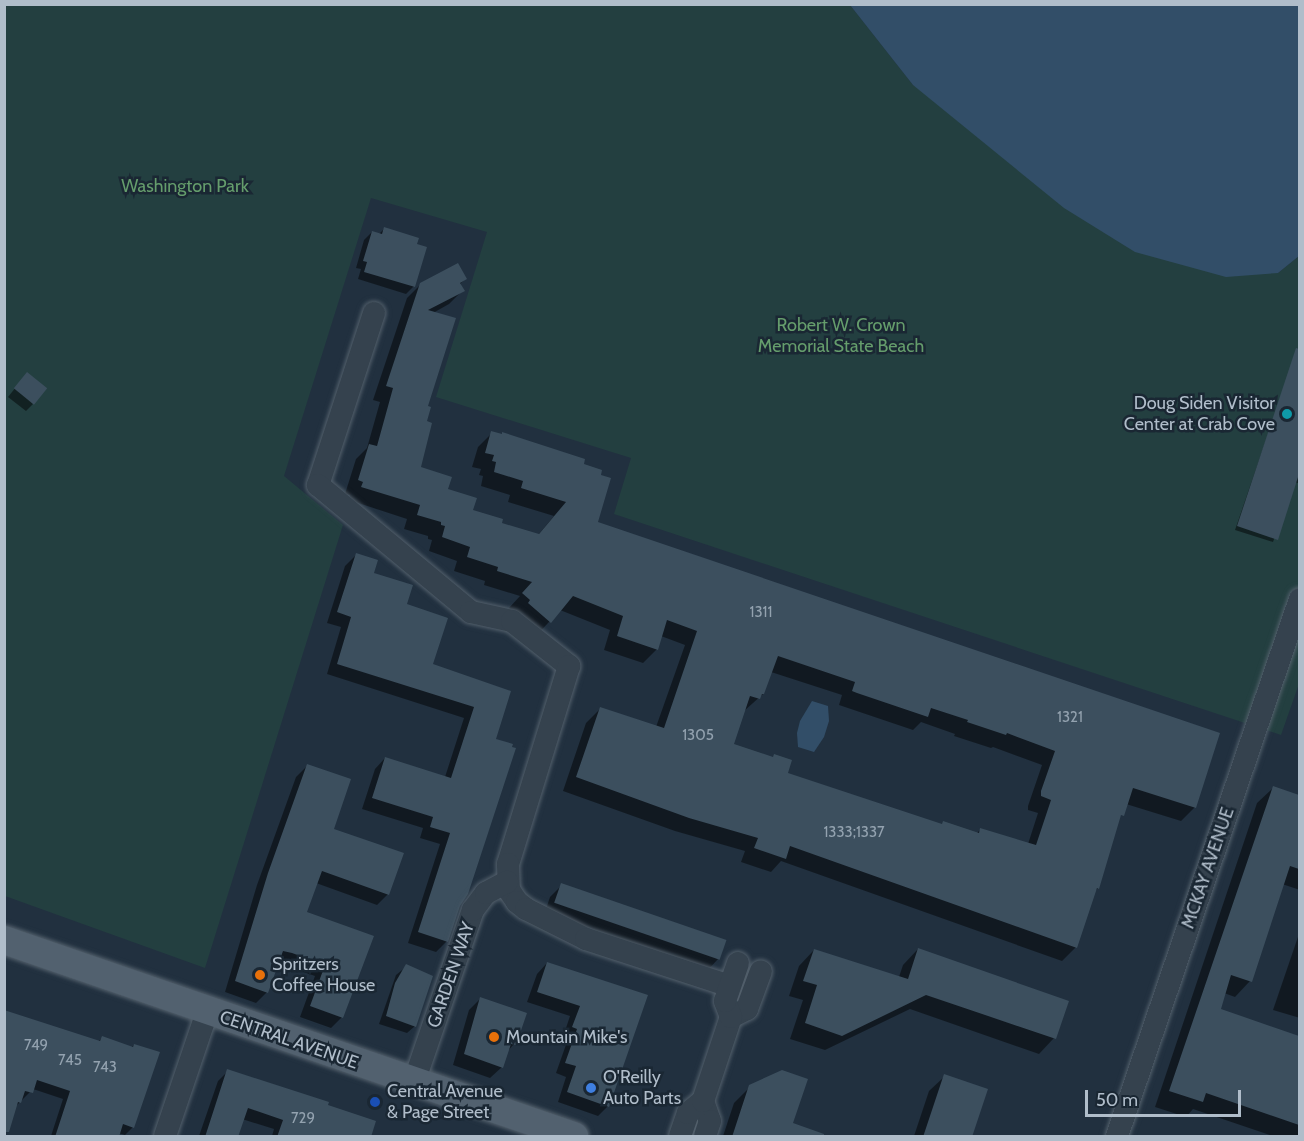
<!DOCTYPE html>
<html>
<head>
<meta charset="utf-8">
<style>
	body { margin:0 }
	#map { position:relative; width:1304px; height:1141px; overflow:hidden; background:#21303f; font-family:Cabin,sans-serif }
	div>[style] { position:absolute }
	.green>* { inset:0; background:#233f40 }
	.water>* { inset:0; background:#324e68 }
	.shadow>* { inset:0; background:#0007 }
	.building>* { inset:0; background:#3c4f5e; transform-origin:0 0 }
	.roads { filter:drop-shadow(0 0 2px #53606c) drop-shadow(0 0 2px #53606c) }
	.minor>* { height:22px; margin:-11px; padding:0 11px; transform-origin:11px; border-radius:11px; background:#35424e }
	.major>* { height:28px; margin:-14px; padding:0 14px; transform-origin:14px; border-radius:14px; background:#52616f }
	.dots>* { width:16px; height:16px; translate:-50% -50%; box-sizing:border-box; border:3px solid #1a2733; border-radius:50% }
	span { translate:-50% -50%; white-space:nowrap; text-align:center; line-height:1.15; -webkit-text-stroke:5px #1a2733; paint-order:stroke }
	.number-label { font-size:15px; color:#93a2af }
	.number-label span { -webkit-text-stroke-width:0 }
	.park-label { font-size:18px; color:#659d6c }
	.poi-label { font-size:18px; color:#b0bdca }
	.right { translate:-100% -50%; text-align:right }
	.left { translate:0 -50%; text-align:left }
	.street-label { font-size:18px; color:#b0bdca }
	.frame { position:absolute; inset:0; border:6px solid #b0bdca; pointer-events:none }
	.scale { position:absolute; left:1085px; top:1090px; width:156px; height:27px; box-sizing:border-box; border:3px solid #b0bdca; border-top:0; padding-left:8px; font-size:18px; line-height:21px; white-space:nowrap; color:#b0bdca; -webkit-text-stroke:4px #1a2733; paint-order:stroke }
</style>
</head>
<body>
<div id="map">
	<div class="green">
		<i style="clip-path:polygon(5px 5px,850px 5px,913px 85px,1278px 273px,1299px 256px,1300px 681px,1281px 735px,614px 514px,631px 458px,436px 397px,487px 232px,371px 198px,284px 476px,343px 525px,205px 968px,5px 896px)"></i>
	</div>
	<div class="water">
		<i style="clip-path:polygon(850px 5px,1299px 5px,1299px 256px,1278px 273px,1226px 277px,1135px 252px,1064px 208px,913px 85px)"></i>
		<i style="clip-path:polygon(812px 701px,828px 706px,829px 721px,824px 737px,814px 752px,798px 747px,797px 733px,800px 721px)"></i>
	</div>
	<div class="shadow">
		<i style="clip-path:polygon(384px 229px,414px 286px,406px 294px,358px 279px,361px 269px,356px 268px,364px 240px,372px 232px,379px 234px)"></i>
		<i style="clip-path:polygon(evenodd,465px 279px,460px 284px,463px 290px,449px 304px,433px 313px,419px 468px,472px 511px,500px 524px,538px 535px,554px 516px,508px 502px,510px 495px,481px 486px,483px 476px,479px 475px,481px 469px,472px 467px,478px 447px,492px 433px,501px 435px,503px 433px,582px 465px,596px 523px,1218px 734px,1195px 807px,1181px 821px,1126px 804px,1118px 820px,1098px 888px,1094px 892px,1076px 947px,1062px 961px,781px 861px,771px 872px,741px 862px,745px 851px,675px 831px,563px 791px,586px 723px,600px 709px,656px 727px,685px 645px,661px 636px,657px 649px,643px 663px,604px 650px,610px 630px,560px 610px,536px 636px,509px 608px,520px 596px,484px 585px,485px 581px,454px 571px,457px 561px,429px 551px,432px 540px,428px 539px,428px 536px,404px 529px,407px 519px,349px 500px,350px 495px,345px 494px,356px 459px,367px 448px,380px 402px,373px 400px,407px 298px,421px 284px,465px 279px,771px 672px,842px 695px,839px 705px,913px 730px,921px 722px,955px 734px,954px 736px,991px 748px,993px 747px,1042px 765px,1028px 806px,1028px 810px,1038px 813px,1028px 844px,981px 829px,976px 834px,941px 825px,786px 774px,732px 744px,743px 712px,763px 694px,771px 672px)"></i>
		<i style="clip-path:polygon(1297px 350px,1300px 351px,1300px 484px,1295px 482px,1273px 542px,1235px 530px)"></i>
		<i style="clip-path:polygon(20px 382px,33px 404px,26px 411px,8px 397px)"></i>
		<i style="clip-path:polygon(356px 555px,405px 605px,432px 665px,509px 692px,494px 740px,459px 905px,447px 941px,436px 952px,408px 943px,440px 844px,420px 838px,423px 828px,362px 809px,375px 769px,385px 758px,445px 777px,464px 718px,327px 674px,341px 627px,327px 623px,345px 566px)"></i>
		<i style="clip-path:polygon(307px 766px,332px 830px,388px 894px,377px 905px,316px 883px,306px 913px,372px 937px,342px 1017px,331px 1028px,300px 1017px,315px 976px,277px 963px,267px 992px,256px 1003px,225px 992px,257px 885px,296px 777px)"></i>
		<i style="clip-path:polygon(1273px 788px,1300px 797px,1300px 890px,1282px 884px,1250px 981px,1235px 997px,1224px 993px,1219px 1010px,1300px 1037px,1300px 1136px,1273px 1136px,1193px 1109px,1186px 1117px,1155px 1107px,1257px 803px)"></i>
		<i style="clip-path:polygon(562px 885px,718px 959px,707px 971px,544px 915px,550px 897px)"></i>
		<i style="clip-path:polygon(1300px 931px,1300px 1018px,1273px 1010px)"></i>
		<i style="clip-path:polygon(918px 949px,1054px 1038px,1039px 1054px,910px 1009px,825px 1050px,790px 1039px,803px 1000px,789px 996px,799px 966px,814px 950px,899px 977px,903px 965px)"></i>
		<i style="clip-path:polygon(547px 963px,646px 996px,608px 1106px,598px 1116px,558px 1102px,566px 1077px,556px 1073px,568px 1039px,563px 1037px,570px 1016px,527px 1002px,537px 974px)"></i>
		<i style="clip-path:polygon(407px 966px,415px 1026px,407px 1033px,379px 1024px,396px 975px)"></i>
		<i style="clip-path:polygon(480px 999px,514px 1044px,507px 1052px,502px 1067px,490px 1078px,453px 1065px,469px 1010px)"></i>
		<i style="clip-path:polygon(4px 1012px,98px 1042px,102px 1038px,131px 1048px,134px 1045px,133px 1127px,125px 1135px,118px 1133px,117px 1136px,51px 1136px,63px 1099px,33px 1089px,12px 1110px)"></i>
		<i style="clip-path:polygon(228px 1071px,326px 1106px,369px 1136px,272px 1136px,274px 1129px,242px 1119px,237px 1136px,199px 1136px,218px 1081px)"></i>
		<i style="clip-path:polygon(945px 1076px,971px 1136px,914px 1136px,929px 1091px)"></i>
		<i style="clip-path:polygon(750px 1087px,791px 1124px,795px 1136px,723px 1136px,734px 1103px)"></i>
	</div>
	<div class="building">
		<i style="clip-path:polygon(384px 227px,419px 238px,417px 244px,427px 247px,415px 287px,364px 272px,367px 262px,363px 261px,372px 231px,382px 234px)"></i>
		<i style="clip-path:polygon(evenodd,458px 263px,467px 279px,460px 283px,465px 291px,428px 310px,456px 318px,428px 406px,431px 407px,427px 421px,432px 423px,421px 467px,452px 477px,448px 489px,477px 498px,473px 510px,503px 519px,502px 523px,539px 534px,566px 502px,521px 488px,523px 481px,494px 472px,496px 462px,492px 461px,494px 455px,485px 453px,491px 431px,502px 434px,502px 432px,585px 459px,584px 464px,602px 470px,601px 475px,611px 478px,598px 522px,1220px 733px,1196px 808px,1133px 788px,1124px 816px,1121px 815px,1099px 889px,1097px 888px,1077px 948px,790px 846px,786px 859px,754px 848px,758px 838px,689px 818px,576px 777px,600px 707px,664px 728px,697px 631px,667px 620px,658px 650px,617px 636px,623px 616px,573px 596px,551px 623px,528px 603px,530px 600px,522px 593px,532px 582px,497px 571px,498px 567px,467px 557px,470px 547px,442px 537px,445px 526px,441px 525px,441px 522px,417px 515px,420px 505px,361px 487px,363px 482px,358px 480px,369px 444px,377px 446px,393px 388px,386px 386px,420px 283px,458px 263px,778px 656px,855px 682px,852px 691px,857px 693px,928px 717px,931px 708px,968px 720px,967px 722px,1006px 735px,1007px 733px,1055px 751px,1041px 791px,1041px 796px,1051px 800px,1036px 845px,980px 828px,979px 833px,943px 821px,942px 824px,788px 773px,792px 760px,774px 754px,773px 757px,734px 744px,750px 696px,760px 699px,762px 694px,764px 694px,778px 656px)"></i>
		<i style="clip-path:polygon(1296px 348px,1299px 349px,1299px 474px,1278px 540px,1237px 526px)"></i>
		<i style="left:27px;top:372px;width:26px;height:21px;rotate:39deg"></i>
		<i style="clip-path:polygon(356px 553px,378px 560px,374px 573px,413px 585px,407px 604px,448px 618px,433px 664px,511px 691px,496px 739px,513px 744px,512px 747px,516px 748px,468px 894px,460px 906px,448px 942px,418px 932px,450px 833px,430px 827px,433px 817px,372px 798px,385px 757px,451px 778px,474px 707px,337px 664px,351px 617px,337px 612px)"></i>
		<i style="clip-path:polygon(307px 764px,351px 779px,334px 829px,404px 853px,389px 895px,322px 871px,307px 912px,374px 936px,343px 1018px,310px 1006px,325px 965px,292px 953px,283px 951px,268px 993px,235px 981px,268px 873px)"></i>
		<i style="clip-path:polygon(1273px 786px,1299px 795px,1299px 869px,1290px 866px,1252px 982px,1231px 975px,1221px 1009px,1299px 1036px,1299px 1125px,1206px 1093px,1203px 1102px,1169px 1091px)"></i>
		<i style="left:561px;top:883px;width:175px;height:21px;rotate:19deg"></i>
		<i style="clip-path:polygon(918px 948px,1069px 1001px,1056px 1039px,926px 995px,842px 1036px,805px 1023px,817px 985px,803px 981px,814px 949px,908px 979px)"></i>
		<i style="clip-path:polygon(547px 962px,648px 995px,609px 1107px,567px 1092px,576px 1066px,565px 1063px,577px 1029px,572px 1027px,580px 1006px,537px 992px)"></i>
		<i style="clip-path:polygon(406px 964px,433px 976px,416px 1027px,386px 1016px,395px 983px)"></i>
		<i style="clip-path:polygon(480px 997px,527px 1013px,516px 1045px,511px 1044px,503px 1068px,464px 1054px)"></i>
		<i style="clip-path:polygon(4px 1010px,100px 1041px,102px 1036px,133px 1047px,134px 1044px,160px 1052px,134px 1128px,123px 1124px,119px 1137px,55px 1137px,70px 1091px,37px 1080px,33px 1093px,25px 1091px,21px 1103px,18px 1102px,9px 1132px,4px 1132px)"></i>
		<i style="clip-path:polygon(227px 1069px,329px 1102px,328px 1105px,376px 1121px,371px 1137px,277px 1137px,283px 1120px,248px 1108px,238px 1137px,205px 1137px)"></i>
		<i style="clip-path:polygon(782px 1070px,808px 1079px,793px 1123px,824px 1134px,824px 1137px,732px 1137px,749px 1085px)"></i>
		<i style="clip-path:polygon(944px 1074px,988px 1089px,972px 1137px,923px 1137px)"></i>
	</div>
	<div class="roads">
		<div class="minor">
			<i style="left:374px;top:313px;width:181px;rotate:108deg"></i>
			<i style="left:318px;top:485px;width:199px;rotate:39.7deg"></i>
			<i style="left:471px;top:612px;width:42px;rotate:12.4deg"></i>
			<i style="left:512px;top:621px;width:73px;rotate:38.3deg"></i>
			<i style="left:569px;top:666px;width:207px;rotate:107.1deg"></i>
			<i style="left:508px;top:864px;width:26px;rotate:88deg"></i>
			<i style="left:509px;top:890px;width:14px;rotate:56deg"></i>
			<i style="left:517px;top:902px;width:11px;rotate:38deg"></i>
			<i style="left:526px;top:909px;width:67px;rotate:26.6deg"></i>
			<i style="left:586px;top:939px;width:151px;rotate:18.1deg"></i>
			<i style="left:731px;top:1017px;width:18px;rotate:-27deg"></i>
			<i style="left:747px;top:1009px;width:40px;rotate:-69.8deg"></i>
			<i style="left:414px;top:1082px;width:182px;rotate:-71.1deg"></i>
			<i style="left:473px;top:910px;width:21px;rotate:-53deg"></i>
			<i style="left:486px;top:893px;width:24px;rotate:-28deg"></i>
			<i style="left:703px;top:1101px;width:21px;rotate:71deg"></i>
			<i style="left:710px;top:1121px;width:16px;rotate:108deg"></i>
			<i style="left:165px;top:1136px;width:131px;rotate:-71.3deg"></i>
			<i style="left:680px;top:1136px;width:24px;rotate:-71deg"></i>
			<i style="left:688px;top:1113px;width:19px;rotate:-39deg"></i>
			<i style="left:703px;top:1101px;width:89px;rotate:-71.6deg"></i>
			<i style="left:731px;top:1017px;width:17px;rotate:-111deg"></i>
			<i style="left:725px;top:1001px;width:40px;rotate:-71.1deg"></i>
			<i style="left:1117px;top:1136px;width:567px;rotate:-71.18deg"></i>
		</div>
		<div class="major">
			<i style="left:4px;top:940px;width:603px;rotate:18.98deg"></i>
		</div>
	</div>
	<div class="dots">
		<i style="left:1287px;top:414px;background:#0f9aa8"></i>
		<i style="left:260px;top:975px;background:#e8710a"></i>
		<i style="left:494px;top:1037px;background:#e8710a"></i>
		<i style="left:591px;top:1088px;background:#3f7fe0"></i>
		<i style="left:375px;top:1102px;background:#1a4fb4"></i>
	</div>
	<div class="number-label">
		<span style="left:761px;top:613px">1311</span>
		<span style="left:1070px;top:718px">1321</span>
		<span style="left:698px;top:736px">1305</span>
		<span style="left:854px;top:833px">1333;1337</span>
		<span style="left:36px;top:1046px">749</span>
		<span style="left:70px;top:1061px">745</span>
		<span style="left:105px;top:1068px">743</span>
		<span style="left:303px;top:1119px">729</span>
	</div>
	<div class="park-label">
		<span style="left:185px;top:186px">Washington Park</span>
		<span style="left:841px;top:336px">Robert W. Crown<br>Memorial State Beach</span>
	</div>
	<div class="poi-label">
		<span class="right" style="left:1275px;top:414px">Doug Siden Visitor<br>Center at Crab Cove</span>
		<span class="left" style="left:272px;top:975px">Spritzers<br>Coffee House</span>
		<span class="left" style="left:506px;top:1037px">Mountain Mike's</span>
		<span class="left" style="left:603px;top:1088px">O'Reilly<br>Auto Parts</span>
		<span class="left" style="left:387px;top:1102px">Central Avenue<br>&amp; Page Street</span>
	</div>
	<div class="street-label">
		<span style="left:1208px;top:868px;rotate:-71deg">MCKAY AVENUE</span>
		<span style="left:451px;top:975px;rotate:-71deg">GARDEN WAY</span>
		<span style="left:289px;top:1040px;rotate:19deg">CENTRAL AVENUE</span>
	</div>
	<div class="frame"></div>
	<div class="scale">50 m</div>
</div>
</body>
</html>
